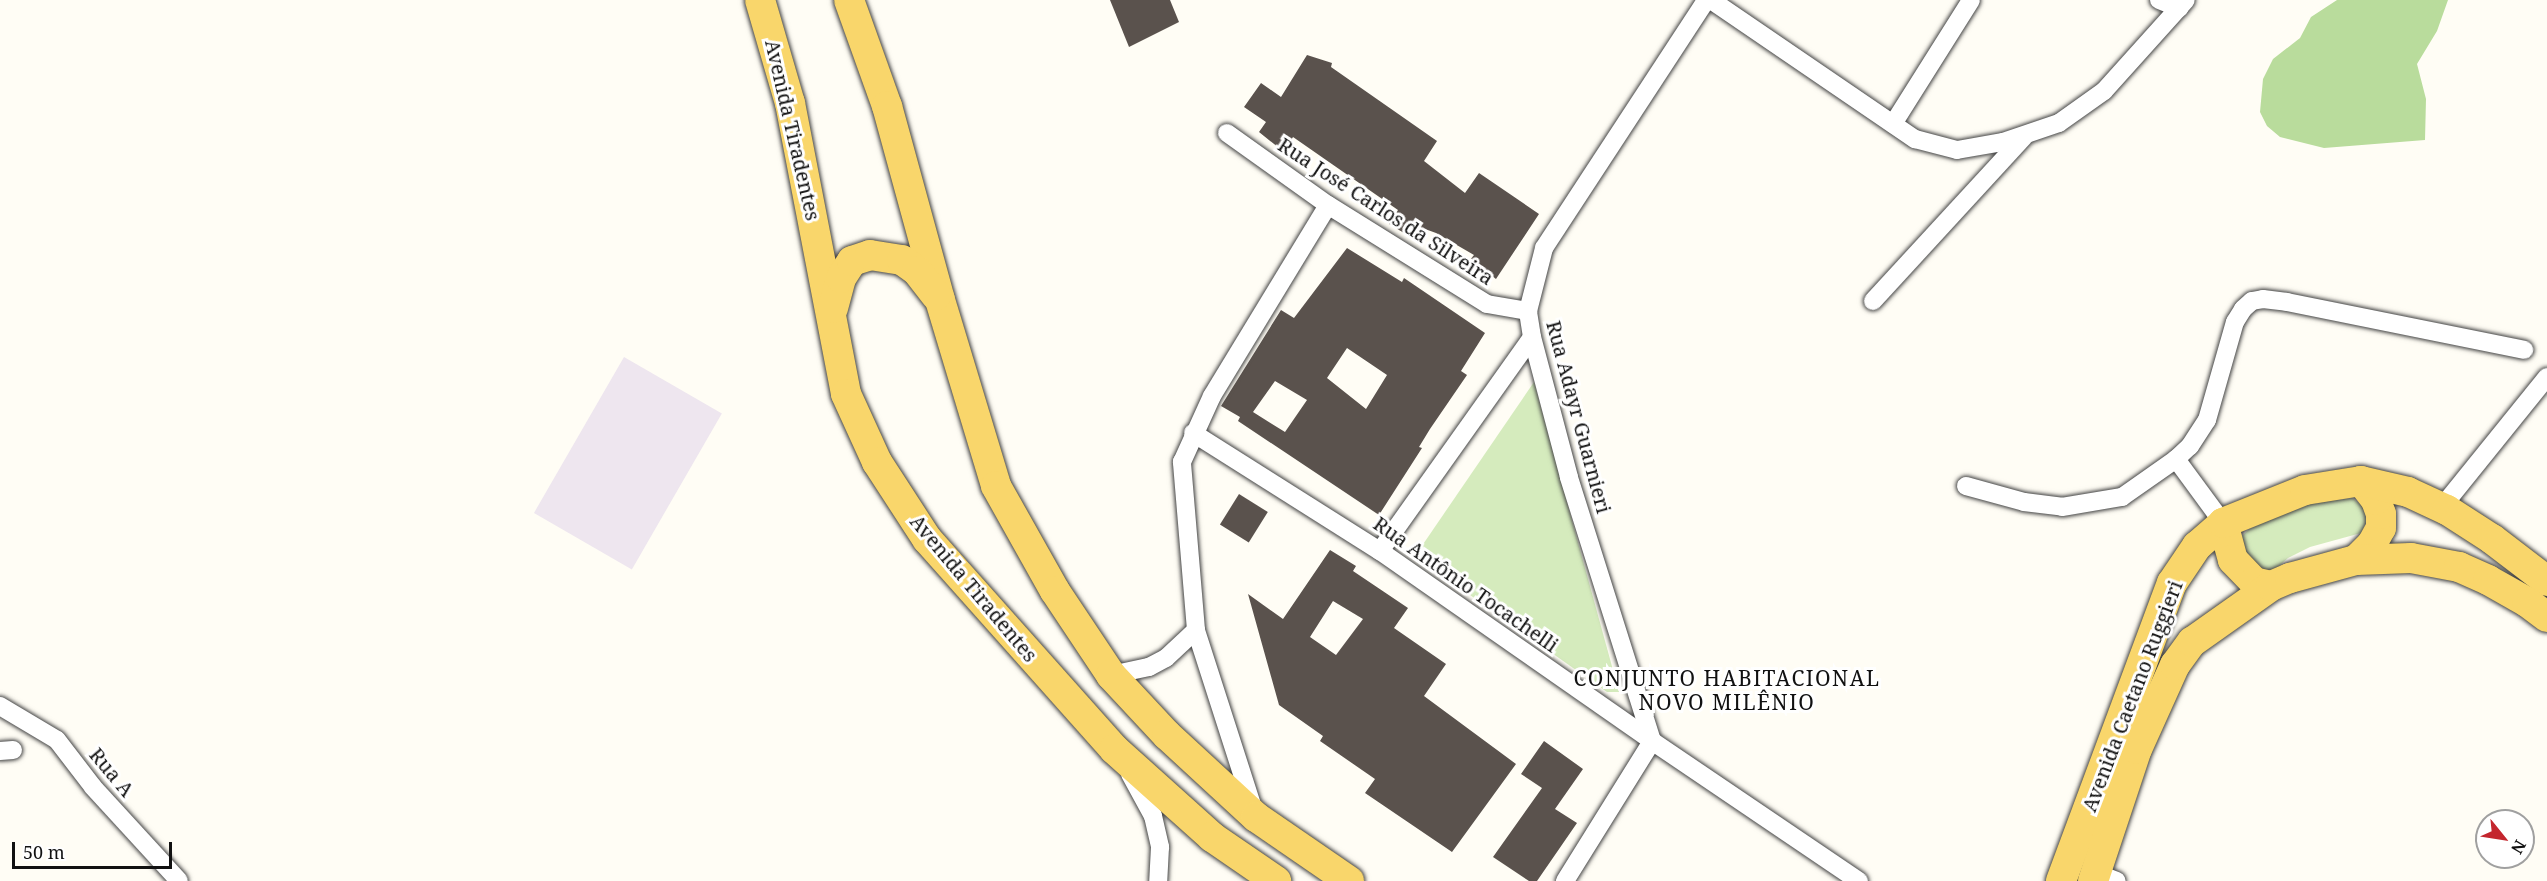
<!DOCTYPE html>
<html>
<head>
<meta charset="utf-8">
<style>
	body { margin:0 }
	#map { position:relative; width:2547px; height:881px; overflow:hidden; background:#fffdf5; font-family:"Noto Serif",serif }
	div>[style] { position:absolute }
	.industrial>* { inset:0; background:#eee6ef; transform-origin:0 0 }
	.green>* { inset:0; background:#d5ebbd }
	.forest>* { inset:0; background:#b9dc9c }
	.building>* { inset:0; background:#5a524d; transform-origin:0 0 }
	.roads { filter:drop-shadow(0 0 2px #444) drop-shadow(0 0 2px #444) }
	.minor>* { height:18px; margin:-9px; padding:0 9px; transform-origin:9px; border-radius:9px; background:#fff }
	.primary>* { height:30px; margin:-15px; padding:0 15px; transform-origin:15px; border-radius:15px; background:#f9d66b }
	span { translate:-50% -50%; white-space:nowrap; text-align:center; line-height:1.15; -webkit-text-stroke:6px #fff; paint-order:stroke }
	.street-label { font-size:20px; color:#111 }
	.neighbourhood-label { font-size:21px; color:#111; letter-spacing:1.5px }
	.north { position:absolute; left:2475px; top:809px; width:60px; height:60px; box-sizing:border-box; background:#fff; border:2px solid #a0a0a0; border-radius:50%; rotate:120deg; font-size:16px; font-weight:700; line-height:24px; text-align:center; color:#111 }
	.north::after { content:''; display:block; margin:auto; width:21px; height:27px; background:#c4262e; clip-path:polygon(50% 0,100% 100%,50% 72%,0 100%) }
	.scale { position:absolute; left:12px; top:842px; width:160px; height:27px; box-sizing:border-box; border:3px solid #111; border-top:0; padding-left:8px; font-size:18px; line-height:21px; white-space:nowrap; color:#111; -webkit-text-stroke:4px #fff; paint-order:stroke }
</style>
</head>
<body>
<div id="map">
	<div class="industrial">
		<i style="left:624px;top:357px;width:113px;height:180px;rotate:30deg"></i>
	</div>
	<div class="green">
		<i style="clip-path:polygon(1534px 382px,1619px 692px,1607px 692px,1415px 556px)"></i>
		<i style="clip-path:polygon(2352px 498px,2363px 506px,2367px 520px,2361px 533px,2310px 547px,2288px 558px,2272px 572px,2255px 570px,2240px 543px,2243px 535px,2249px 529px,2306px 504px)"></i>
	</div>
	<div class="forest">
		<i style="clip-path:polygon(2337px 0,2448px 0,2437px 31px,2417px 64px,2426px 99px,2425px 140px,2324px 148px,2280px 137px,2267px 126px,2260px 112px,2263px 79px,2273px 59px,2300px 38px,2311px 17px)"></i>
	</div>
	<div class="building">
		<i style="clip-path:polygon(1110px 0,1170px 0,1179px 22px,1129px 47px)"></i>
		<i style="clip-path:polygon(1307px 55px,1332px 63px,1331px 67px,1437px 141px,1424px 161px,1465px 193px,1479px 173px,1539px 214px,1496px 279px,1470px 260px,1474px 255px,1436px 233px,1425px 229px,1421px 234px,1408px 226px,1404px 233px,1389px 224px,1398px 210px,1293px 137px,1284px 152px,1259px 132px,1266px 122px,1244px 107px,1261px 83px,1281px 97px)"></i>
		<i style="clip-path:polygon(evenodd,1347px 248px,1402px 282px,1404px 278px,1485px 333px,1461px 371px,1467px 375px,1430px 429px,1419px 447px,1422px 448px,1379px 515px,1238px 421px,1240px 417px,1221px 406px,1281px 310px,1294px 318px,1347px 248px,1347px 348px,1387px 375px,1366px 409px,1327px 378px,1347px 348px,1347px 248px,1275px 381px,1307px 400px,1285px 432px,1253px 412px,1275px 381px)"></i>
		<i style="left:1239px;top:494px;width:34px;height:36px;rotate:32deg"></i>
		<i style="clip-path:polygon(evenodd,1330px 550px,1356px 566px,1353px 571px,1408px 608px,1394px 628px,1446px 664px,1424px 696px,1516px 764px,1452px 852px,1365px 793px,1375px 779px,1320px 741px,1323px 736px,1279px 705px,1248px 594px,1283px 619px,1330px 550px,1333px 601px,1363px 619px,1336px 655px,1310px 637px,1333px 601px)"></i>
		<i style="clip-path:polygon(1544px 741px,1583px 769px,1555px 809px,1577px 823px,1537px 881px,1529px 881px,1493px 857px,1542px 788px,1521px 774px)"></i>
	</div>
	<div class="roads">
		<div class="minor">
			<i style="left:1711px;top:0;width:247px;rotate:34.3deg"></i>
			<i style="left:1915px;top:139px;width:43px;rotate:14.7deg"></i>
			<i style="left:1957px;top:150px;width:47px;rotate:-9.9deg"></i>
			<i style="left:2003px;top:142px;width:59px;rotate:-18.7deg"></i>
			<i style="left:2059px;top:123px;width:55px;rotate:-35.4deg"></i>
			<i style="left:2104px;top:91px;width:122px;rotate:-48deg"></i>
			<i style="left:2159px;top:0;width:22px;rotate:22deg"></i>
			<i style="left:1893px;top:124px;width:146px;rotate:-57.8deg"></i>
			<i style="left:1227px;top:133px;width:124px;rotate:35.5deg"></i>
			<i style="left:1328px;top:205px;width:187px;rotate:31.9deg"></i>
			<i style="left:1487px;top:304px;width:42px;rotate:9.7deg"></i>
			<i style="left:1873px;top:301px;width:223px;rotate:-47.4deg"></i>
			<i style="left:1193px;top:433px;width:221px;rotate:32.3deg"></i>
			<i style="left:1380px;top:551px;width:332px;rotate:34.9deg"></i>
			<i style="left:1652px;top:741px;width:250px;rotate:34.1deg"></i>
			<i style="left:2176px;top:459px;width:79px;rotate:53.7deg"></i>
			<i style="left:1966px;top:486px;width:60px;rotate:15.4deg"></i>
			<i style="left:2024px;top:502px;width:38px;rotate:7deg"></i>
			<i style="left:2062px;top:507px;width:61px;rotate:-9.5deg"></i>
			<i style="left:2122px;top:497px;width:66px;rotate:-35.1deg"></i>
			<i style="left:2176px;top:459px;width:19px;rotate:-43deg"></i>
			<i style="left:2190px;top:446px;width:31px;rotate:-57deg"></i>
			<i style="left:2207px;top:420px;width:102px;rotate:-74.1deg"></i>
			<i style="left:2235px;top:322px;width:15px;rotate:-58deg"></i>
			<i style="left:2243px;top:309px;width:12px;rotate:-42deg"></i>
			<i style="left:2252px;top:301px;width:11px;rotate:-10deg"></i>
			<i style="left:2263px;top:299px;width:24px;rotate:7deg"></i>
			<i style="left:2287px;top:302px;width:242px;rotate:11.4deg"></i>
			<i style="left:2442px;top:507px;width:167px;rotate:-51.1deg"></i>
			<i style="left:1380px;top:551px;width:262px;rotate:-54.6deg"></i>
			<i style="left:1111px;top:675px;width:39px;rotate:-12deg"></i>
			<i style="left:1149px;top:667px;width:19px;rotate:-28deg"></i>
			<i style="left:1166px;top:658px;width:41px;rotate:-43deg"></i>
			<i style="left:0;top:706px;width:66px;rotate:30.8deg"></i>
			<i style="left:57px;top:740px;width:59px;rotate:52.5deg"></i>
			<i style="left:93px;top:787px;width:127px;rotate:47.5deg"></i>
			<i style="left:1652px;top:741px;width:277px;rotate:-107.5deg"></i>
			<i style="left:1569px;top:477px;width:145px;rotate:-104.8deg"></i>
			<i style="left:1532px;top:337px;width:26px;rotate:-99deg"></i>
			<i style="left:1528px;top:311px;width:65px;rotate:-75.7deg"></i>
			<i style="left:1544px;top:248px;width:296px;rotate:-56.8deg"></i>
			<i style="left:0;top:751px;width:13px;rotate:-4deg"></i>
			<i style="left:1130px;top:774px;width:48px;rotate:61.3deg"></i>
			<i style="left:1153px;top:816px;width:32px;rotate:77deg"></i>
			<i style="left:1160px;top:847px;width:34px;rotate:93deg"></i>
			<i style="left:1253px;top:808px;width:187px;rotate:-107.8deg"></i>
			<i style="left:1196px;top:630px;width:169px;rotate:-94.8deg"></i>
			<i style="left:1182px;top:462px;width:72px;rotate:-65.6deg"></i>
			<i style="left:1212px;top:396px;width:223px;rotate:-58.7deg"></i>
			<i style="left:2096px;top:873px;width:22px;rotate:21deg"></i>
			<i style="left:1565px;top:881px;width:165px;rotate:-58.1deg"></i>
		</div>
		<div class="primary">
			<i style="left:760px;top:0;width:107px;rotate:73.8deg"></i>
			<i style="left:790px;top:103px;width:296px;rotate:79.1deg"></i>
			<i style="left:846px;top:394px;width:75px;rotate:65.5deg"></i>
			<i style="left:877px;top:462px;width:92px;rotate:57deg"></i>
			<i style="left:927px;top:539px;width:281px;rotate:48.3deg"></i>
			<i style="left:1114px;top:749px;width:132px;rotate:41.9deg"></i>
			<i style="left:1212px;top:837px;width:78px;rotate:34.5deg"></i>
			<i style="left:849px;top:0;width:113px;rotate:70.3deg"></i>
			<i style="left:887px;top:106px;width:201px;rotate:74.7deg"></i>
			<i style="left:940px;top:300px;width:194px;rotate:73.2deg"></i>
			<i style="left:996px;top:486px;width:120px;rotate:60.7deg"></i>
			<i style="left:1055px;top:591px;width:101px;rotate:56.3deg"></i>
			<i style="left:1111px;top:675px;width:82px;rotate:47deg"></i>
			<i style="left:1167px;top:735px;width:121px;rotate:42.7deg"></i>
			<i style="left:1256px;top:817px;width:113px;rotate:34.5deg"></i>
			<i style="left:833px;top:308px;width:31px;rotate:-75deg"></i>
			<i style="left:841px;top:278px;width:20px;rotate:-57deg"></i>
			<i style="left:852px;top:261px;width:19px;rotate:-18deg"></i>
			<i style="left:870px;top:255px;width:32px;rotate:9deg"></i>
			<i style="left:902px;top:260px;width:19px;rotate:36deg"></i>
			<i style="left:917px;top:271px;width:31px;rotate:52deg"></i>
			<i style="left:2223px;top:523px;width:38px;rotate:75deg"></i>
			<i style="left:2233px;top:560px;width:30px;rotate:46deg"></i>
			<i style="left:2254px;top:582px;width:17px;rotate:13deg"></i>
			<i style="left:2356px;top:560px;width:23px;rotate:-45deg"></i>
			<i style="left:2372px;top:544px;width:18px;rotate:-61deg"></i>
			<i style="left:2381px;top:528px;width:14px;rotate:-90deg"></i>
			<i style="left:2381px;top:514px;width:15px;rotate:-110deg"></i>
			<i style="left:2376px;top:500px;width:24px;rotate:-128deg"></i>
			<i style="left:2061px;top:881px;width:318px;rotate:-69.6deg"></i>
			<i style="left:2172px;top:583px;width:45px;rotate:-56deg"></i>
			<i style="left:2197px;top:546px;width:35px;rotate:-41deg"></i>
			<i style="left:2223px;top:523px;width:88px;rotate:-21.9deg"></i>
			<i style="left:2305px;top:490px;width:57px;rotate:-9.1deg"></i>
			<i style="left:2361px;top:481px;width:48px;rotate:13.2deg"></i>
			<i style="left:2408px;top:492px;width:43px;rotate:24.8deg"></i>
			<i style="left:2447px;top:510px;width:54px;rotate:32.8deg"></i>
			<i style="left:2492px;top:539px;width:69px;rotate:37.4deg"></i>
			<i style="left:2093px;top:881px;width:139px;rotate:-71.6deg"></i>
			<i style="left:2137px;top:749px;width:92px;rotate:-65.7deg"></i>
			<i style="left:2175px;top:665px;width:29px;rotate:-54deg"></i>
			<i style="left:2192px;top:642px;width:97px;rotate:-35.3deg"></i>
			<i style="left:2271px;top:586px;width:21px;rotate:-23deg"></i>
			<i style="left:2290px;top:578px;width:68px;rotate:-15.3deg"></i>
			<i style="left:2356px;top:560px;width:55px;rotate:-2.1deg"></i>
			<i style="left:2411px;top:558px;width:49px;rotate:10.6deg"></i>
			<i style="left:2459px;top:567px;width:32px;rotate:24deg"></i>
			<i style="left:2488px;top:580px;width:45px;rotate:29.4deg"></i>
			<i style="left:2527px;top:602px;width:25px;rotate:37deg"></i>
		</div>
	</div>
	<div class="street-label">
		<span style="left:793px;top:130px;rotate:77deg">Avenida Tiradentes</span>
		<span style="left:1386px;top:211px;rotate:33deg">Rua José Carlos da Silveira</span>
		<span style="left:1579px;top:417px;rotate:75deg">Rua Adayr Guarnieri</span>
		<span style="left:1466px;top:584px;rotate:35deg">Rua Antônio Tocachelli</span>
		<span style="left:974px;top:588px;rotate:50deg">Avenida Tiradentes</span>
		<span style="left:2132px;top:696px;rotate:-69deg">Avenida Caetano Ruggieri</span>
		<span style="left:112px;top:772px;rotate:50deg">Rua A</span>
	</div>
	<div class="neighbourhood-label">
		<span style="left:1727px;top:690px">CONJUNTO HABITACIONAL<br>NOVO MILÊNIO</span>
	</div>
	<div class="north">N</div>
	<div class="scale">50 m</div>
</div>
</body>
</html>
